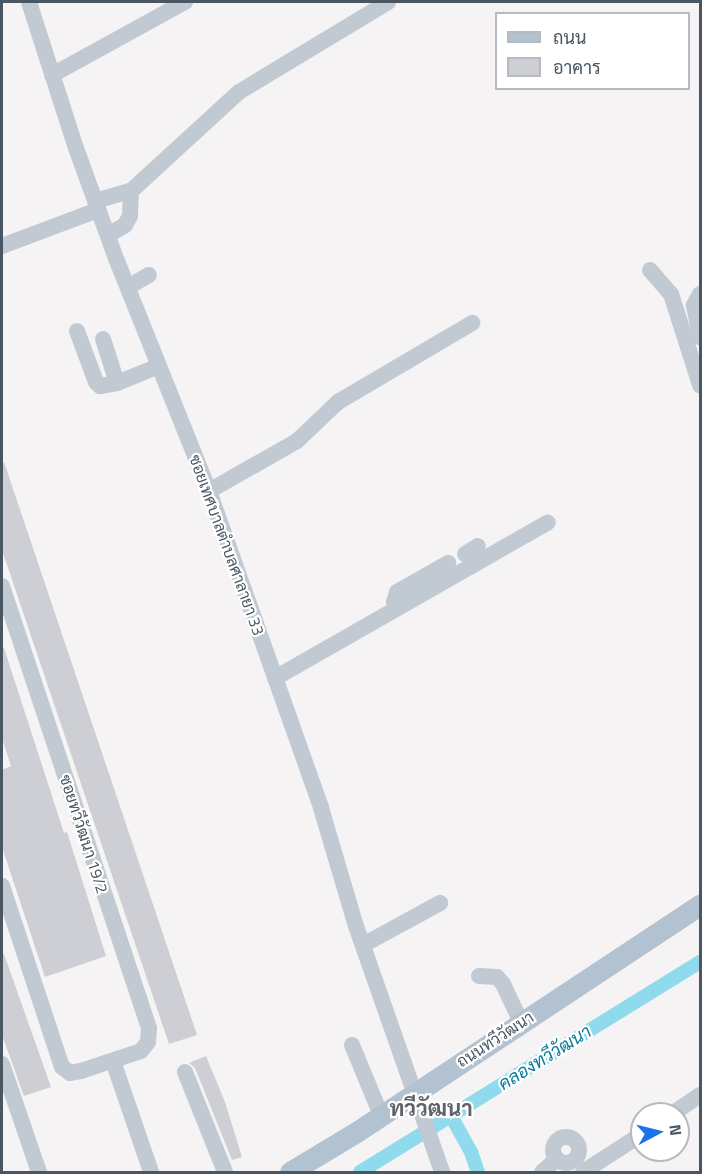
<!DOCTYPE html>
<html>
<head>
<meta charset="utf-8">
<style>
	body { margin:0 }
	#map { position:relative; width:702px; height:1174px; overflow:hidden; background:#f5f3f3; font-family:"Titillium Web",Sarabun,sans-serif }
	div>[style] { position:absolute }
	.canal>* { height:14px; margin:-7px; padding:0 7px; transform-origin:7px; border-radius:7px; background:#90daee }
	.building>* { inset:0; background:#cdcfd5 }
	.minor>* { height:16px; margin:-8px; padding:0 8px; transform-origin:8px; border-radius:8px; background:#c1cad2 }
	.minor>.ring { margin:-8px; padding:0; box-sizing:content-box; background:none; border:16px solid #c1cad2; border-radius:50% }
	.major>* { height:21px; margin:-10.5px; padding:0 10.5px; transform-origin:10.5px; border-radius:10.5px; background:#b3c2d1 }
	span { translate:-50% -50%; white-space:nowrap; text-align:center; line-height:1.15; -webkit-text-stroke:4.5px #fff; paint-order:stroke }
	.street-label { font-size:16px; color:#4a5661 }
	.water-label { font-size:18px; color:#0c7c9b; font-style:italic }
	.district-label { font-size:22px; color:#5f6368; font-weight:700 }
	.frame { position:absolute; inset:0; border:3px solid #4a5661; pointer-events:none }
	.legend { position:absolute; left:495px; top:12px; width:195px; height:78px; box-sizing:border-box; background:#fff; border:2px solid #b7bbc0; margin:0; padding:8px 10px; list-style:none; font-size:18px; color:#4a5661 }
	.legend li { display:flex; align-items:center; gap:12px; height:30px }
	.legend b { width:30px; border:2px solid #b7bbc0 }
	.north { position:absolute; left:630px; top:1102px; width:60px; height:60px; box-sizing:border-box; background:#fff; border:2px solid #b7bbc0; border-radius:50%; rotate:83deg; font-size:16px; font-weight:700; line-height:24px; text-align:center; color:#4a5661 }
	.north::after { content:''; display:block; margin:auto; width:21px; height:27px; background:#1a73e8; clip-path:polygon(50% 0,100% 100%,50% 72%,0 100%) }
</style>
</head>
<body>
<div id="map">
	<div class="canal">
		<i style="left:451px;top:1116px;width:41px;rotate:60.9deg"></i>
		<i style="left:471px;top:1152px;width:21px;rotate:71deg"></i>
		<i style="left:360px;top:1172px;width:400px;rotate:-31.7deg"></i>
	</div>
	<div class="building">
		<i style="clip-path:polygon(4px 462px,197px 1035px,169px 1044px,2px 550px,2px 463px)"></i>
		<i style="clip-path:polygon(2px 648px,4px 648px,64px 833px,67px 832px,106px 956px,45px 977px,2px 847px,2px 770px,11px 766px,2px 738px)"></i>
		<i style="clip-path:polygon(4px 954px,51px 1087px,24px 1096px,2px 1035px,2px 955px)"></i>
		<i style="clip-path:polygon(206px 1056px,225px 1102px,242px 1157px,232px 1160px,195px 1068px,189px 1063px)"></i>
	</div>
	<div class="minor">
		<i style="left:29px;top:2px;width:153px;rotate:72.2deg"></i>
		<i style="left:76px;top:148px;width:120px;rotate:70.1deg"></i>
		<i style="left:117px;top:261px;width:248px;rotate:68.2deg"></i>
		<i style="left:209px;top:491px;width:336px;rotate:70.5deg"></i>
		<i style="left:321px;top:808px;width:123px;rotate:73.5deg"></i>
		<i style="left:356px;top:926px;width:261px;rotate:70.7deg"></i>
		<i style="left:52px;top:75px;width:152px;rotate:-28.8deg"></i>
		<i style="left:95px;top:201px;width:37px;rotate:-16deg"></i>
		<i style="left:131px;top:191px;width:147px;rotate:-42.5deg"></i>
		<i style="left:239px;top:92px;width:174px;rotate:-31.1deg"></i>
		<i style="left:108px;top:235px;width:20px;rotate:-30deg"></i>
		<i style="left:125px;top:225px;width:10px;rotate:-61deg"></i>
		<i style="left:130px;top:216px;width:25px;rotate:-88deg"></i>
		<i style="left:2px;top:246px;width:103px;rotate:-20.6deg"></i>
		<i style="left:650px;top:270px;width:32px;rotate:49deg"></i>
		<i style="left:671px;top:294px;width:96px;rotate:72.3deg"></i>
		<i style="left:128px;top:287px;width:24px;rotate:-30deg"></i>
		<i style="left:700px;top:294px;width:13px;rotate:119deg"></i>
		<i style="left:694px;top:305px;width:33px;rotate:79deg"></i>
		<i style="left:77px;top:331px;width:54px;rotate:69.6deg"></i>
		<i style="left:96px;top:382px;width:6px;rotate:45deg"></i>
		<i style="left:100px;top:386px;width:17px;rotate:-10deg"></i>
		<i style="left:117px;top:383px;width:45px;rotate:-22deg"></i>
		<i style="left:103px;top:339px;width:46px;rotate:72.3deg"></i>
		<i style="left:209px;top:491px;width:101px;rotate:-29.6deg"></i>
		<i style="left:297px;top:441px;width:57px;rotate:-43.6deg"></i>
		<i style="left:338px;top:402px;width:156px;rotate:-30.5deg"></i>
		<i style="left:465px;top:554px;width:15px;rotate:-32deg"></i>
		<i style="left:2px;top:586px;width:466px;rotate:71.6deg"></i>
		<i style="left:149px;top:1028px;width:14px;rotate:94deg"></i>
		<i style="left:148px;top:1042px;width:11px;rotate:128deg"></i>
		<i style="left:141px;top:1051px;width:63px;rotate:161.6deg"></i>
		<i style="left:81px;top:1071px;width:11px;rotate:170deg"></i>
		<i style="left:70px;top:1073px;width:10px;rotate:-143deg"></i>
		<i style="left:62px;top:1067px;width:191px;rotate:-108.3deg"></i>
		<i style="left:397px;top:608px;width:7px;rotate:-117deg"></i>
		<i style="left:394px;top:602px;width:10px;rotate:-73deg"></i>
		<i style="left:397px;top:592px;width:59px;rotate:-29.6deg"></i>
		<i style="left:275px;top:678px;width:314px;rotate:-29.7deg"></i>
		<i style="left:363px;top:945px;width:88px;rotate:-28.6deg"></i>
		<i style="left:479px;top:976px;width:18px;rotate:3deg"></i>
		<i style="left:497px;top:977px;width:9px;rotate:49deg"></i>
		<i style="left:503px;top:984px;width:42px;rotate:64.7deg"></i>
		<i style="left:352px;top:1045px;width:76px;rotate:67.5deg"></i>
		<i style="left:113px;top:1061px;width:117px;rotate:71.1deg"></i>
		<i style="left:2px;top:1064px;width:114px;rotate:71.1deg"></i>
		<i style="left:185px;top:1072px;width:108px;rotate:68.2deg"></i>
		<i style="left:672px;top:1114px;width:34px;rotate:-34deg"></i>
		<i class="ring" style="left:553px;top:1137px;width:10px;height:10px"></i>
		<i style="left:542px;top:1172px;width:20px;rotate:-41deg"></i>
		<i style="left:583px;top:1172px;width:70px;rotate:-32.8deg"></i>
	</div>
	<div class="major">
		<i style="left:290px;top:1172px;width:79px;rotate:-31.1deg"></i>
		<i style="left:358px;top:1131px;width:410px;rotate:-33.5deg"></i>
	</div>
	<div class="street-label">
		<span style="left:227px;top:545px;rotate:70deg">ซอยเทศบาลตำบลศาลายา 33</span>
		<span style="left:84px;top:834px;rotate:72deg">ซอยทวีวัฒนา 19/2</span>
		<span style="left:495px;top:1039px;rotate:-33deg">ถนนทวีวัฒนา</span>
	</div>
	<div class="water-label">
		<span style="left:545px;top:1058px;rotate:-32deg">คลองทวีวัฒนา</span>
	</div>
	<div class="district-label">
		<span style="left:431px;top:1109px">ทวีวัฒนา</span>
	</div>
	<div class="frame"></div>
	<ul class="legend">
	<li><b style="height:8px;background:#b3c2d1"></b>ถนน</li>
	<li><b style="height:16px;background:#cdcfd5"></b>อาคาร</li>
	</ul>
	<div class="north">N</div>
</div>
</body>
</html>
